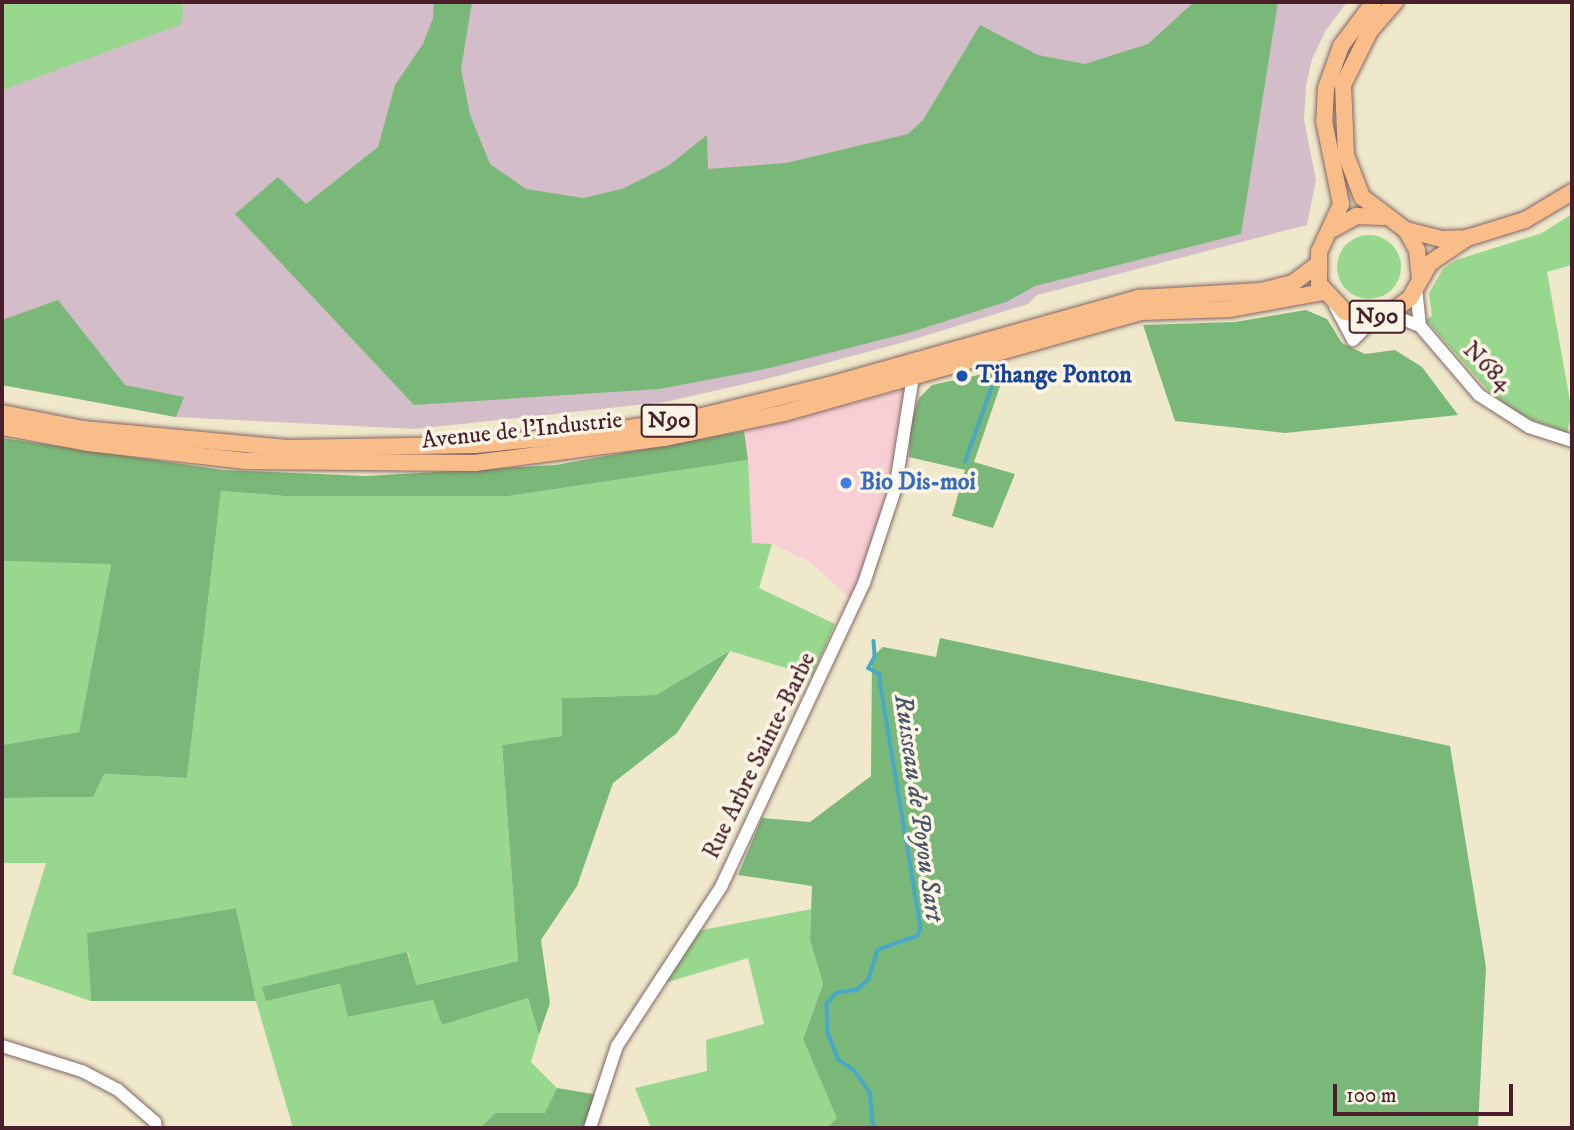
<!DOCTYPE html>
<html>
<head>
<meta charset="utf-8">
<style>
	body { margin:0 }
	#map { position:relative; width:1574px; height:1130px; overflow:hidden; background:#efe8cb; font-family:"IM FELL DW Pica",serif }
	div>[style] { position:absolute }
	.built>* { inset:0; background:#f7cfd4 }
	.industrial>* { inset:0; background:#d2bdc8 }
	.green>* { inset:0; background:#98d88e }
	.round { border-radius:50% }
	.forest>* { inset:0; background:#7ab879 }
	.stream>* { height:3.5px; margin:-1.75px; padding:0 1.75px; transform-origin:1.75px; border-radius:1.75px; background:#48a8c7 }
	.roads { filter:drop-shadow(0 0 2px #846563) drop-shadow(0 0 2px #846563) }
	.minor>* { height:12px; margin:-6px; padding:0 6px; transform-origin:6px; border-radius:6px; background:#fff }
	.major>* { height:16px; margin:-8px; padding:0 8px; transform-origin:8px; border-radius:8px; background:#f8bd89 }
	.dots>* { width:19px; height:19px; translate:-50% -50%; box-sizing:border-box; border:4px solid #fcf5e5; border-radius:50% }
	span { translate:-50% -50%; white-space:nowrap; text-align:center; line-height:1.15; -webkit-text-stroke:7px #fcf5e5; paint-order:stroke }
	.shield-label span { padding:2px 5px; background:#fcf5e5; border:2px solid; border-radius:5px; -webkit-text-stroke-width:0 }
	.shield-label { font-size:23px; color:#4a1f2b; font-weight:700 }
	.street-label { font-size:24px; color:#4a1f2b }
	.transit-label { font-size:24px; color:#164399; font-weight:700 }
	.left { translate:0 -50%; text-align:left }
	.shop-label { font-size:24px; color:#366cbe; font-weight:700 }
	.water-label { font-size:26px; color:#495669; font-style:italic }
	.frame { position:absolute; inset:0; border:4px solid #4a1f2b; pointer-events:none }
	.scale { position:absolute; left:1333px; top:1084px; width:180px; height:32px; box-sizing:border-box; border:4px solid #4a1f2b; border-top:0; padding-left:9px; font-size:21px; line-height:24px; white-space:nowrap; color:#4a1f2b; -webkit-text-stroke:5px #fcf5e5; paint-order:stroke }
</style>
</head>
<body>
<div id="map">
	<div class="built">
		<i style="clip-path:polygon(908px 389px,919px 398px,911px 422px,909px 457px,864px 599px,850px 598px,810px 562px,773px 544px,752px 543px,744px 431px)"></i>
	</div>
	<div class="industrial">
		<i style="clip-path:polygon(2px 2px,1347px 2px,1326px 30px,1312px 59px,1306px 86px,1304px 120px,1316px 180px,1307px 225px,1037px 295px,1028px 304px,908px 341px,766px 379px,665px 402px,415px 429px,176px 417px,2px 385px)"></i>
	</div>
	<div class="green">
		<i style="clip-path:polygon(2px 2px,183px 2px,182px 24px,2px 90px)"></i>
		<i style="clip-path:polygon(1572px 214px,1572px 265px,1547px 272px,1572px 412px,1567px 433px,1522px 416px,1493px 396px,1426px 320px,1432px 316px,1429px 293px,1443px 269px,1456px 260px,1542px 233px)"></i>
		<i class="round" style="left:1337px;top:235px;width:64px;height:64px"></i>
		<i style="clip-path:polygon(748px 460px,752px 543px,772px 544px,759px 588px,835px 624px,812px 676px,730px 651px,656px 695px,562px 698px,562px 736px,502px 745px,518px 961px,415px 985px,408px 952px,266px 1001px,341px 984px,349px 1017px,433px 1000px,442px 1025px,528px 998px,539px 1035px,531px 1062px,557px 1088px,546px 1113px,495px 1113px,480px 1128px,293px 1128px,256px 1001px,236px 908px,88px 933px,91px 1001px,12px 974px,46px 863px,2px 863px,2px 798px,93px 797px,103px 774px,187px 778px,221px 491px,284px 496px,509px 496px)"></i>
		<i style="clip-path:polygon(2px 561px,111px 563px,79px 732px,2px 745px)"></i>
		<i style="clip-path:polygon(811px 909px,810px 940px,823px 984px,803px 1039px,838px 1118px,827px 1128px,651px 1128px,635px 1088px,707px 1071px,706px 1040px,764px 1024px,748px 958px,658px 985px,692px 932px)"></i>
	</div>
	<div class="forest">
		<i style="clip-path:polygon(434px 2px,472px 2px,461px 69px,470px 115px,490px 164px,526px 189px,583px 198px,622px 189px,668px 166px,707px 135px,708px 169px,786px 163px,908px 134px,923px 120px,980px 25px,1038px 55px,1085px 64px,1148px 44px,1194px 2px,1278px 2px,1241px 234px,1035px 286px,1006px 302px,908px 333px,770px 368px,659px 389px,414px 405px,235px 214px,278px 177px,306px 204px,378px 147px,395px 85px,423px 44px,433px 18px)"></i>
		<i style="clip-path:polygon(58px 300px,125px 385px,184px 397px,176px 417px,2px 385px,2px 320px)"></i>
		<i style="clip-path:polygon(1306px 310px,1327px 319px,1342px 343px,1365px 354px,1395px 350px,1422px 367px,1458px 415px,1285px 433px,1175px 421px,1143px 325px,1235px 322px)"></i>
		<i style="clip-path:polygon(1006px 369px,974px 462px,1015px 474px,993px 528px,952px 516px,965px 470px,909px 457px,911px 422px,919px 398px,932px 385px)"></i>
		<i style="clip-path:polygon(744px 431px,748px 460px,509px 496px,284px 496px,221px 491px,187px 778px,104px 774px,93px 797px,2px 798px,2px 745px,79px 732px,111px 564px,2px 561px,2px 438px,223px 470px,366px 476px,556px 465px)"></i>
		<i style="clip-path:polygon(940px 638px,1450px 746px,1486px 967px,1478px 1128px,827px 1128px,837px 1118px,803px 1039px,823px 984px,810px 940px,812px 886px,738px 875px,762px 818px,810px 822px,871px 776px,872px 657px,883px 647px,936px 657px)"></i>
		<i style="clip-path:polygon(730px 651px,677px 733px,613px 783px,577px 886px,541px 940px,550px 1003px,539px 1035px,528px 998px,442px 1025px,433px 1000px,348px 1017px,340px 984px,266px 1001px,262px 987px,407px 952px,416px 985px,518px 961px,502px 745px,562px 736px,562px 698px,656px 695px)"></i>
		<i style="clip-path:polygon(236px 908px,256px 1001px,91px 1001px,87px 933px)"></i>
		<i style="clip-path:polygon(557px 1088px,599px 1095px,590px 1128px,480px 1128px,495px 1113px,545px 1113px)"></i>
	</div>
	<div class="stream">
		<i style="left:965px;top:462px;width:98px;rotate:-70.3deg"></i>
		<i style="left:874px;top:641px;width:16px;rotate:86deg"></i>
		<i style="left:875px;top:657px;width:13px;rotate:119deg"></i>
		<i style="left:869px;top:668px;width:12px;rotate:31deg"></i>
		<i style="left:879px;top:674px;width:256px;rotate:80.6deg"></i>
		<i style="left:921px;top:927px;width:9px;rotate:108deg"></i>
		<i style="left:918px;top:936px;width:42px;rotate:160.7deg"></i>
		<i style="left:878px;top:950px;width:31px;rotate:107deg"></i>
		<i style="left:869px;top:980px;width:16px;rotate:140deg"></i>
		<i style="left:857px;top:990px;width:20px;rotate:171deg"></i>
		<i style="left:837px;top:993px;width:15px;rotate:132deg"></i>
		<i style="left:827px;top:1004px;width:29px;rotate:88deg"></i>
		<i style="left:828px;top:1033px;width:29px;rotate:68deg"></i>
		<i style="left:839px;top:1060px;width:18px;rotate:34deg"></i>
		<i style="left:854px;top:1070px;width:27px;rotate:54deg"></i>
		<i style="left:870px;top:1092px;width:36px;rotate:84deg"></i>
	</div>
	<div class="roads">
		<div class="minor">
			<i style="left:1416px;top:288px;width:38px;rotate:84deg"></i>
			<i style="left:1420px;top:326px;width:91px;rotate:49.5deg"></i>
			<i style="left:1479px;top:395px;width:59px;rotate:32.6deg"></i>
			<i style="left:1529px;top:427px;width:45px;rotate:18deg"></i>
			<i style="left:1335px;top:306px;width:38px;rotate:62deg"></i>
			<i style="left:1353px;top:340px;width:31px;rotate:-45deg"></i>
			<i style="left:1389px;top:314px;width:33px;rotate:21deg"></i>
			<i style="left:2px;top:1046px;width:84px;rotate:17.4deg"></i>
			<i style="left:82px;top:1071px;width:41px;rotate:27.8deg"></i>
			<i style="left:118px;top:1090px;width:49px;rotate:40.9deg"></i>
			<i style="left:155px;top:1122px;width:6px;rotate:81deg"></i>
			<i style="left:590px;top:1128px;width:86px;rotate:-71.8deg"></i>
			<i style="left:617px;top:1046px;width:190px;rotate:-56.8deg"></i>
			<i style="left:721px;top:887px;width:336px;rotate:-64.8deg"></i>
			<i style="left:864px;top:583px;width:98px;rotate:-71.6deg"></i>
			<i style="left:895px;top:490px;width:121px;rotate:-81deg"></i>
		</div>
		<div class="major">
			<i style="left:1374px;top:2px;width:55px;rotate:126.9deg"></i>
			<i style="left:1341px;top:46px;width:45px;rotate:109.7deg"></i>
			<i style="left:1326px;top:88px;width:33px;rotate:93deg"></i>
			<i style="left:1324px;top:121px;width:85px;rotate:78.4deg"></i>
			<i style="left:1341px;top:204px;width:53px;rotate:114.6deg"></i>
			<i style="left:1319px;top:252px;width:32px;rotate:90deg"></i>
			<i style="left:1319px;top:284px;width:38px;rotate:47deg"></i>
			<i style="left:1345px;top:312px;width:31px;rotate:11deg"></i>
			<i style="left:1375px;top:318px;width:15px;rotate:-16deg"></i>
			<i style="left:1389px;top:314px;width:26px;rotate:-37deg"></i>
			<i style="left:1410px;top:298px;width:40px;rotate:-60.3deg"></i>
			<i style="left:1430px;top:263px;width:45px;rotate:-34deg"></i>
			<i style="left:1395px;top:2px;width:38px;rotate:131deg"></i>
			<i style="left:1370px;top:31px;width:60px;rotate:116.6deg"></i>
			<i style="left:1343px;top:85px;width:70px;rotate:87.5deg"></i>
			<i style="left:1346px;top:155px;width:45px;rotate:69.1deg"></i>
			<i style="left:1362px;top:197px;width:55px;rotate:36.9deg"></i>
			<i style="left:1406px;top:230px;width:38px;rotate:14deg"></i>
			<i style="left:1443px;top:239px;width:24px;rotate:-2deg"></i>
			<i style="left:1467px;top:238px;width:61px;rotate:-17.2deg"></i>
			<i style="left:1525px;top:220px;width:55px;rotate:-30.8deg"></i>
			<i style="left:1333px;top:229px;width:26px;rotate:-29deg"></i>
			<i style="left:1356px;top:216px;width:28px;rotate:2deg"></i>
			<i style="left:1406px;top:230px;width:23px;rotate:61deg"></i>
			<i style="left:1417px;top:250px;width:27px;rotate:84deg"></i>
			<i style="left:2px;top:413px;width:83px;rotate:11.2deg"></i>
			<i style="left:83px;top:429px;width:205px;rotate:5.3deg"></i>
			<i style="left:287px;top:448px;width:188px;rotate:-0.9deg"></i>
			<i style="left:475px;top:445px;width:131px;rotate:-5.7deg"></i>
			<i style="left:605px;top:432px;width:94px;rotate:-9.2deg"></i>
			<i style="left:698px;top:417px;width:135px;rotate:-13.7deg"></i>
			<i style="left:829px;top:385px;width:321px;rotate:-15.7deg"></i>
			<i style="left:1138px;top:298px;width:123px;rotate:-3.3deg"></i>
			<i style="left:1261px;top:291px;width:33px;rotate:-14deg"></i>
			<i style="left:1293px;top:283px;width:30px;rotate:-37deg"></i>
			<i style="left:2px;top:427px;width:87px;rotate:10.5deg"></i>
			<i style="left:88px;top:443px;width:159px;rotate:6.5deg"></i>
			<i style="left:246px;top:461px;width:229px;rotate:0.5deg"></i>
			<i style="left:475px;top:463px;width:192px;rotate:-7.5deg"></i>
			<i style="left:665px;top:438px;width:122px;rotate:-11.9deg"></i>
			<i style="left:784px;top:413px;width:371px;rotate:-15.8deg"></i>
			<i style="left:1141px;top:312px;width:89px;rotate:-1.9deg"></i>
			<i style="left:1230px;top:309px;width:96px;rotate:-10.3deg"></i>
		</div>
	</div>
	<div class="dots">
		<i style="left:962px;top:376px;background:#1a4fb4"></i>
		<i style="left:846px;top:483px;background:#3f7fe0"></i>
	</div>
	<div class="shield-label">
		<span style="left:1377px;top:317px">N90</span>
		<span style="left:669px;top:421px">N90</span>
	</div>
	<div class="street-label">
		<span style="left:1487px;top:367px;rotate:45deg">N684</span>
		<span style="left:522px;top:431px;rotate:-6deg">Avenue de l'Industrie</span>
		<span style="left:760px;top:756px;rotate:-64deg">Rue Arbre Sainte-Barbe</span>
	</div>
	<div class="transit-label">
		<span class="left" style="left:976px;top:376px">Tihange Ponton</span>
	</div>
	<div class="shop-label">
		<span class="left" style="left:860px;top:483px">Bio Dis-moi</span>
	</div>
	<div class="water-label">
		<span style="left:918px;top:808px;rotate:82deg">Ruisseau de Poyou Sart</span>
	</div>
	<div class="frame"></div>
	<div class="scale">100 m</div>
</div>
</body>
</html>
